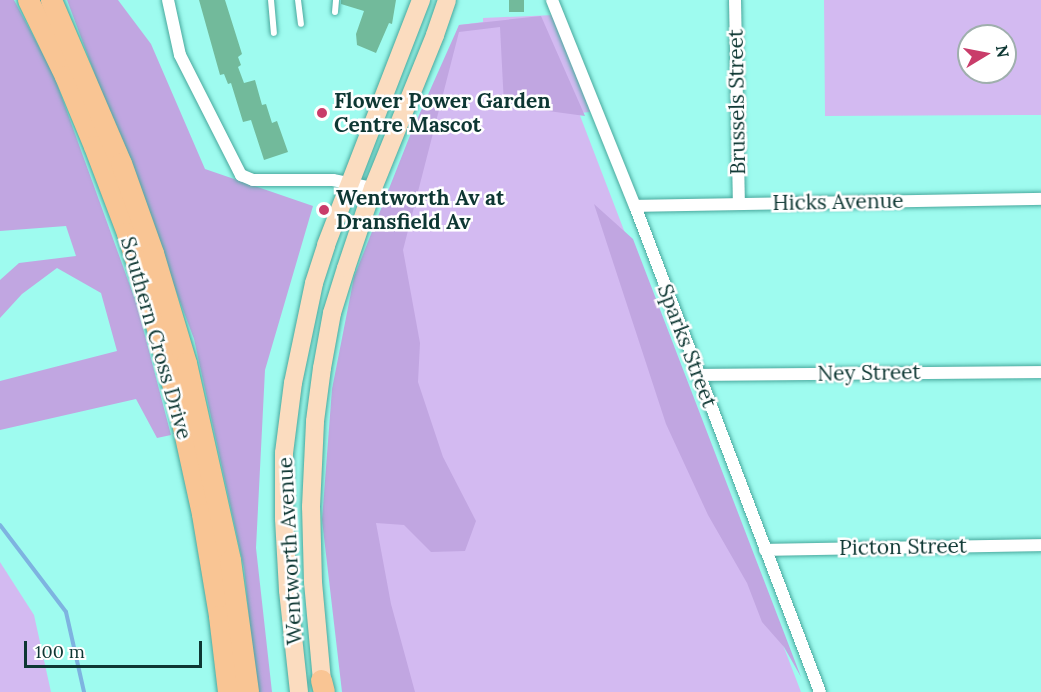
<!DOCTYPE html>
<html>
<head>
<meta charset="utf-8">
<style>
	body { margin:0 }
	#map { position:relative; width:1041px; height:692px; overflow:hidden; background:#9efbef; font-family:Lora,serif }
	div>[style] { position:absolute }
	.green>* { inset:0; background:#d3baf1 }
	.forest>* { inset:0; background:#c1a6e1 }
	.stream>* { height:4px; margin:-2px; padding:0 2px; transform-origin:2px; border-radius:2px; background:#7eb3e0 }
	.building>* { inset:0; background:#72ba9b; transform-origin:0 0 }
	.roads { filter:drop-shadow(0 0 2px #49a89d) drop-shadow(0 0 2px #49a89d) }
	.lane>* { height:6px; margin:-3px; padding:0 3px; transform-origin:3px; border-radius:3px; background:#fff }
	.street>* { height:12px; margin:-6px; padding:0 6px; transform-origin:6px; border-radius:6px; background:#fff }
	.primary>* { height:18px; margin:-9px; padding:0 9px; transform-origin:9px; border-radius:9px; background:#fbdcbf }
	.highway>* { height:21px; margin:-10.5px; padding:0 10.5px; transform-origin:10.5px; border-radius:10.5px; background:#f9c594 }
	.dots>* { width:16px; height:16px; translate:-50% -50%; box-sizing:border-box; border:3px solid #fff; border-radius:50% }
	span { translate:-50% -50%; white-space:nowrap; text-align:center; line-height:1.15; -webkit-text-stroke:5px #fff; paint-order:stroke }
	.poi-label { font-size:21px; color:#0e3733; font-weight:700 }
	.left { translate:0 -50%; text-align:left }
	.street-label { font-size:21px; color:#0e3733 }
	.north { position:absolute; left:957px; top:24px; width:60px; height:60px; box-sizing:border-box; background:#fff; border:2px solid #9fafad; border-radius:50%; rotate:80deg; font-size:16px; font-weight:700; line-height:24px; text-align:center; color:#0e3733 }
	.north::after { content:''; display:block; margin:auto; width:21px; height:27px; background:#c93c6a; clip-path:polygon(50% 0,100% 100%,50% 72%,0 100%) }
	.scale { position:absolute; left:24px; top:641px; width:178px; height:27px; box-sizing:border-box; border:3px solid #0e3733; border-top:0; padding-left:8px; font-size:18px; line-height:21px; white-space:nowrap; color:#0e3733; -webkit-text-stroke:4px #fff; paint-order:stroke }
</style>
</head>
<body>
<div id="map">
	<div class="green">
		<i style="clip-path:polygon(evenodd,824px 0,1041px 0,1041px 115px,825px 116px,824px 0,969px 36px,1005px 36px,1005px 72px,969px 72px,969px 36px)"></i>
		<i style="clip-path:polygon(554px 15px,590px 112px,579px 113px,801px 692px,371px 692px,366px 449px,425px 116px,459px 25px,483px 22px,483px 18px)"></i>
		<i style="clip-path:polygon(0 562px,34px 615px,51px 692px,0 692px)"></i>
	</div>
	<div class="forest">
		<i style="clip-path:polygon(0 0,14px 0,53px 73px,137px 305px,171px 435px,157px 438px,136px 399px,0 430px,0 381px,117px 351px,101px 293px,57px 268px,22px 294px,0 318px,0 280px,19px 263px,76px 256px,66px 226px,0 231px)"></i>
		<i style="clip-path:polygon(67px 0,118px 0,151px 44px,205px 169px,313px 206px,265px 370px,256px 548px,272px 692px,257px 692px,244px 568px,194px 339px)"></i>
		<i style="clip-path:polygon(541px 16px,585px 116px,504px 105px,500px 27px,459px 32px,403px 250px,420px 343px,418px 382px,443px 457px,476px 521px,465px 551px,431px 552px,404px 525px,376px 523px,391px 604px,415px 692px,342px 692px,322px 520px,332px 389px,354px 277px,411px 133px,459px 25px)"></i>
		<i style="clip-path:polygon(594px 204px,633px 239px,801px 677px,784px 647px,762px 622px,747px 583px,708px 515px,666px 424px)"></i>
	</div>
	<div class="stream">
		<i style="left:0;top:525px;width:109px;rotate:52.8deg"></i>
		<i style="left:66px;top:612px;width:82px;rotate:77.3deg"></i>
	</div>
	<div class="building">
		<i style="clip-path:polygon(199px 0,225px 0,242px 54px,238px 57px,241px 65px,238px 67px,244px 83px,255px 80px,262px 105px,266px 104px,272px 123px,277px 121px,288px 152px,264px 160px,251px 120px,243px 122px,231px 83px,228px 84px,224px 74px,220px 75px)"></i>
		<i style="clip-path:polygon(341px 0,396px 0,392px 24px,389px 23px,376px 53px,357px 45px,356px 34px,364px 11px,341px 4px)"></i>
		<i style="left:509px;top:0;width:15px;height:12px"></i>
	</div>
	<div class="roads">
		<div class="lane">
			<i style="left:271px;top:0;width:33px;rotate:85deg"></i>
			<i style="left:298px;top:0;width:24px;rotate:83deg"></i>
			<i style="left:335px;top:12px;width:12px;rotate:-85deg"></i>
		</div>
		<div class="street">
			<i style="left:168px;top:0;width:56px;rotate:77.7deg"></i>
			<i style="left:180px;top:55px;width:135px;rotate:63.1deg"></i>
			<i style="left:241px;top:175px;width:13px;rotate:23deg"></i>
			<i style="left:253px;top:180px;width:80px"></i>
			<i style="left:333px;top:180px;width:41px;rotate:11.3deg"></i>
			<i style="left:552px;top:0;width:222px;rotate:68.1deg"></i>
			<i style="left:635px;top:206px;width:520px;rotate:69.16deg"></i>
			<i style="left:735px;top:0;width:204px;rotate:88.9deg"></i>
			<i style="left:635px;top:206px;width:406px;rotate:-1deg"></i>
			<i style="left:698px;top:375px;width:343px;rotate:-0.5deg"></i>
			<i style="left:765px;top:550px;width:276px;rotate:-1deg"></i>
		</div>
		<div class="primary">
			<i style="left:299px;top:692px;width:103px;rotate:-96.2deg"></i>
			<i style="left:288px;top:590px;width:71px;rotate:-93.2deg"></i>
			<i style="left:284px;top:519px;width:66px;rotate:-90deg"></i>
			<i style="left:284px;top:453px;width:71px;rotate:-82.7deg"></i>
			<i style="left:293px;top:383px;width:102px;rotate:-78.1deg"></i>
			<i style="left:314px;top:283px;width:40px;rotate:-72deg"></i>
			<i style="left:326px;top:245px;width:263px;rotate:-68.8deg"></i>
			<i style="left:323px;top:692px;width:110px;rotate:-95.2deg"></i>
			<i style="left:313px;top:582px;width:75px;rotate:-91.5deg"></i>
			<i style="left:311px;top:507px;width:86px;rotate:-87.3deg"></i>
			<i style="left:315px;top:421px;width:53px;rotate:-82.5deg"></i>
			<i style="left:322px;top:368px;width:56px;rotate:-79.7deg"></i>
			<i style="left:332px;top:313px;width:47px;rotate:-72.7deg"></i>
			<i style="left:346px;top:268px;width:84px;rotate:-71.4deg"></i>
			<i style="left:373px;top:188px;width:165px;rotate:-67.9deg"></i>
			<i style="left:435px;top:35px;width:37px;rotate:-71deg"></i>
		</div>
		<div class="highway">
			<i style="left:28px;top:0;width:85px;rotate:64deg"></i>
			<i style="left:65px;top:76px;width:76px;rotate:67.5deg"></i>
			<i style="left:94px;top:146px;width:93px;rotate:69.2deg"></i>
			<i style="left:127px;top:233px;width:89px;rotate:72.4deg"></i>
			<i style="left:154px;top:318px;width:94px;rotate:74.6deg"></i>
			<i style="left:179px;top:409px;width:107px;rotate:77.6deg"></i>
			<i style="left:202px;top:514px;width:103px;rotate:80.5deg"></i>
			<i style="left:219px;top:616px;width:77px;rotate:83.2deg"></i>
			<i style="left:51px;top:0;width:177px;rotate:66.8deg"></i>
			<i style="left:121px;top:163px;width:96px;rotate:70.4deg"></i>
			<i style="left:153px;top:253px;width:115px;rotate:73.3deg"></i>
			<i style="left:186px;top:363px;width:202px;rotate:77.4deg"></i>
			<i style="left:230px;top:560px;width:133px;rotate:82.2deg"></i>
			<i style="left:321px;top:680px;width:12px;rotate:76deg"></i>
		</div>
	</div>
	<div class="dots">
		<i style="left:322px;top:113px;background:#c93c6a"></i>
		<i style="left:324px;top:210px;background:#c93c6a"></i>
	</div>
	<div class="poi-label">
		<span class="left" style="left:334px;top:113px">Flower Power Garden<br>Centre Mascot</span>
		<span class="left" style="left:336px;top:210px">Wentworth Av at<br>Dransfield Av</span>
	</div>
	<div class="street-label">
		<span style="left:737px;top:102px;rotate:-91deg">Brussels Street</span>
		<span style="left:838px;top:202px;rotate:-1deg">Hicks Avenue</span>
		<span style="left:156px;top:338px;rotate:74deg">Southern Cross Drive</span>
		<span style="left:687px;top:346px;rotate:69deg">Sparks Street</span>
		<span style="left:869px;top:373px;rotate:-1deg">Ney Street</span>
		<span style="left:903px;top:547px;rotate:-1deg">Picton Street</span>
		<span style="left:290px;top:551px;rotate:-93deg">Wentworth Avenue</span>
	</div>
	<div class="north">N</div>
	<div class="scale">100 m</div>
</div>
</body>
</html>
